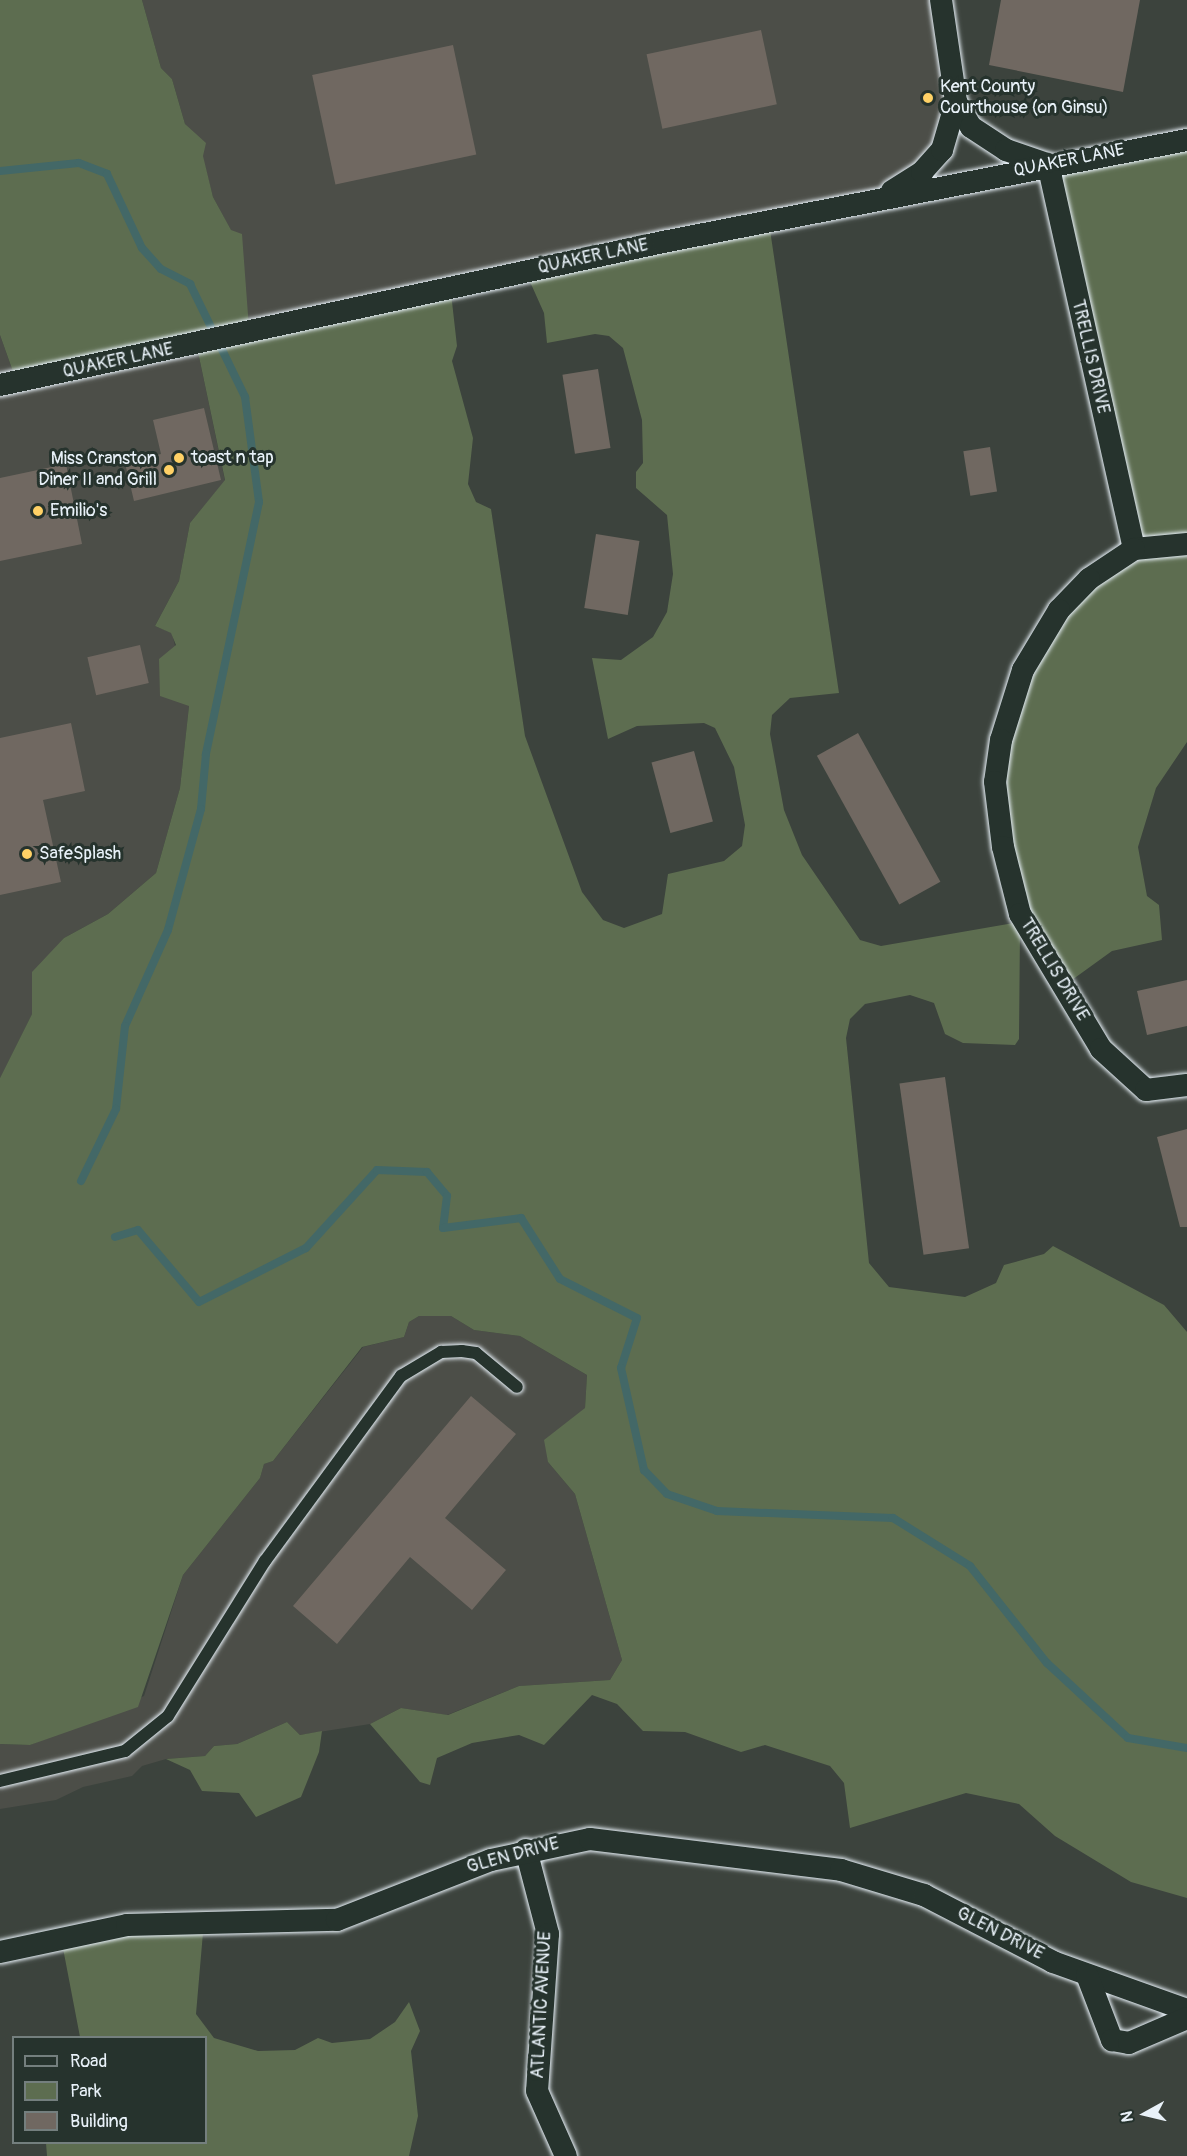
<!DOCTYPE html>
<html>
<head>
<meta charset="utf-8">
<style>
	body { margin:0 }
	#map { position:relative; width:1187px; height:2156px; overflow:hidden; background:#3c433d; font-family:Pangolin,sans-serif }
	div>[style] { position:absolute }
	.built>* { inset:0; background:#4c4e48 }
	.green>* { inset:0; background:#5d6d50 }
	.stream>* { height:8px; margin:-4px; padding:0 4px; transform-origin:4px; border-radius:4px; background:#436867 }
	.building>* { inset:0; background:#706861; transform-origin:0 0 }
	.roads { filter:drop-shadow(0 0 2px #e8f1f8) drop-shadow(0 0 2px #e8f1f8) }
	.lane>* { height:12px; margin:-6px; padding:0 6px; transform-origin:6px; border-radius:6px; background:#26332d }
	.street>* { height:22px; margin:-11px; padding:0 11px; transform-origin:11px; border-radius:11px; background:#26332d }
	.dots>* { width:16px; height:16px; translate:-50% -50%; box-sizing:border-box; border:3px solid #26332d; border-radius:50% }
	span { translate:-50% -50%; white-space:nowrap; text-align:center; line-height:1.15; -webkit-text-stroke:6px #26332d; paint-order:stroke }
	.poi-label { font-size:18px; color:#e8f1f8 }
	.left { translate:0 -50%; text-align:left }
	.right { translate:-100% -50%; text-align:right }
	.street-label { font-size:18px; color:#e8f1f8 }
	.legend { position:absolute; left:12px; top:2036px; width:195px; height:108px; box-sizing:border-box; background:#26332d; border:2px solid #747f7e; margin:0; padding:8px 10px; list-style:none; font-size:18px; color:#e8f1f8 }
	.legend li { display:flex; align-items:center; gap:12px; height:30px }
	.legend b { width:30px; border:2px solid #747f7e }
	.north { position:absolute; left:1115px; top:2084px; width:60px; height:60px; -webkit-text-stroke:4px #26332d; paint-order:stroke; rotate:262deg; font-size:16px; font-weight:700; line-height:24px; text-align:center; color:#e8f1f8 }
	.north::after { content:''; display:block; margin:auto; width:21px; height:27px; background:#e8f1f8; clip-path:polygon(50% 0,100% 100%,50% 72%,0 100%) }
</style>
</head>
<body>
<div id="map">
	<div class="built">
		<i style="clip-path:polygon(142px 0,940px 0,954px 112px,938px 153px,895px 186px,249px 328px,231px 231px,213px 197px,198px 140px,185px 124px,172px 79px,161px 68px)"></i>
		<i style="clip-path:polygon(0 335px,16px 380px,198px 352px,225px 481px,190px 523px,179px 581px,155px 626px,172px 633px,189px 706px,180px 788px,156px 873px,108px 914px,64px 938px,33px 975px,32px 1014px,0 1078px)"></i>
		<i style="clip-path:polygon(419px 1316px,451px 1316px,474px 1330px,520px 1336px,587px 1375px,585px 1408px,548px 1462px,575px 1494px,622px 1660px,610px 1680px,519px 1686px,447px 1715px,401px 1708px,370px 1724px,300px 1735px,287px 1722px,237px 1744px,214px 1746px,205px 1756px,166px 1759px,142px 1766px,132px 1776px,83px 1787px,56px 1800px,0 1809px,0 1744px,30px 1745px,144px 1696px,183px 1575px,260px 1478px,264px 1464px,273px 1461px,363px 1347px,404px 1337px,409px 1322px)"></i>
	</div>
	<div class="green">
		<i style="clip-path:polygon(0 0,142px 0,161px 68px,172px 79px,185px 124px,206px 143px,203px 156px,213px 197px,231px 230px,242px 234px,249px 328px,451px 293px,457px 346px,452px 361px,473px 438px,468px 484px,476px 502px,491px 509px,525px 736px,582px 892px,603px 920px,624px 928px,662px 914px,668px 874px,724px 861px,742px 846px,745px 825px,734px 767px,715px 728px,704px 723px,637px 726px,608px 739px,592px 658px,621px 660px,653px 637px,667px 612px,673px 574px,667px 515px,636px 488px,636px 472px,643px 463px,642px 420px,623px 348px,609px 336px,595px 334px,547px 343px,544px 313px,527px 275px,769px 223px,839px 693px,790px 698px,772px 715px,770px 734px,784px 810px,802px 855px,860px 940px,881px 946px,1019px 922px,993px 773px,1053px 613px,1126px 551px,1047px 167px,1187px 138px,1187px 742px,1156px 788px,1138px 847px,1147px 896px,1159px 905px,1162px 940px,1112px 951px,1065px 985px,1020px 929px,1019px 1039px,1015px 1045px,963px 1043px,945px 1034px,934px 1003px,910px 995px,865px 1004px,850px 1019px,846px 1038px,869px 1263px,889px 1287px,965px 1297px,996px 1283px,1004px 1265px,1044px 1254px,1053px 1246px,1164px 1305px,1187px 1332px,1187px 1898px,1131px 1882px,1055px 1836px,1019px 1804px,966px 1793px,850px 1828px,844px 1783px,830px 1766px,765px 1745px,741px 1752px,685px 1732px,643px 1731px,617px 1704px,592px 1695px,544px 1745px,519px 1735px,472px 1743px,437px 1758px,430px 1785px,420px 1782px,370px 1724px,401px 1708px,448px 1715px,519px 1686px,610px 1680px,622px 1660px,575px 1494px,548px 1462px,544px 1440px,585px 1408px,587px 1375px,520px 1336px,474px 1330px,451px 1316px,419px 1316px,409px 1322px,404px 1337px,362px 1347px,273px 1461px,264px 1464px,260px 1478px,183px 1575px,138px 1707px,30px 1745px,0 1744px,0 1078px,32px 1014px,32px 972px,64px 938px,108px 914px,156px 873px,180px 788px,189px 706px,160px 696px,159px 659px,176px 645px,171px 633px,155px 626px,179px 581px,190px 523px,225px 480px,198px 352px,16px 380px,0 335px)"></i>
		<i style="clip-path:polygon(287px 1722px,300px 1735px,322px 1731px,319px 1752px,301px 1797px,256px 1817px,239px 1793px,202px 1791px,190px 1770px,166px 1759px,205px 1756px,214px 1746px,237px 1744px)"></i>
		<i style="clip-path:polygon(204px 1921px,196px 2014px,214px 2038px,258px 2051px,295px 2050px,318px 2038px,332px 2043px,370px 2039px,395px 2022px,409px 2002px,420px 2031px,411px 2051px,418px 2116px,409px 2156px,47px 2156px,46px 2143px,206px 2142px,206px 2038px,80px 2037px,62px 1943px)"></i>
	</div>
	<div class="stream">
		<i style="left:0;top:171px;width:79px;rotate:-5.8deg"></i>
		<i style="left:79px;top:163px;width:30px;rotate:21deg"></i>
		<i style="left:107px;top:174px;width:82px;rotate:64.7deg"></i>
		<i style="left:142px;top:248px;width:28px;rotate:48deg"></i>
		<i style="left:161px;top:269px;width:33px;rotate:27deg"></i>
		<i style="left:190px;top:284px;width:126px;rotate:64deg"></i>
		<i style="left:245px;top:397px;width:106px;rotate:82.4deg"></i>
		<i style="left:259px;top:502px;width:258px;rotate:101.9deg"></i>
		<i style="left:206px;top:754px;width:55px;rotate:95.2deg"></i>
		<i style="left:201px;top:809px;width:125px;rotate:105.3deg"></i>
		<i style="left:168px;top:930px;width:105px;rotate:114.1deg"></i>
		<i style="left:125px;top:1026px;width:83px;rotate:96.2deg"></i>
		<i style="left:116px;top:1109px;width:80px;rotate:115.9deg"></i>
		<i style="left:115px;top:1237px;width:24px;rotate:-17deg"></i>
		<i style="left:138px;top:1230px;width:94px;rotate:49.7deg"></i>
		<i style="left:199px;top:1302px;width:120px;rotate:-26.8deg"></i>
		<i style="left:306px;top:1248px;width:105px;rotate:-47.7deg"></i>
		<i style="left:377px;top:1170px;width:50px;rotate:2.3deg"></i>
		<i style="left:427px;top:1172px;width:31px;rotate:50deg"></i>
		<i style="left:447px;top:1196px;width:32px;rotate:97deg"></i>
		<i style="left:443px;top:1228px;width:79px;rotate:-7.3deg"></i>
		<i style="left:521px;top:1218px;width:72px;rotate:57.4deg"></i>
		<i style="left:560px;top:1279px;width:86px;rotate:26.9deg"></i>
		<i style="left:637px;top:1318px;width:52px;rotate:107.7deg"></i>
		<i style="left:621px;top:1368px;width:105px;rotate:77.3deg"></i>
		<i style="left:644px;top:1470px;width:33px;rotate:46deg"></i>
		<i style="left:667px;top:1494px;width:53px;rotate:18.8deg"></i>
		<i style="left:717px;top:1511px;width:176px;rotate:2.3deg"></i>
		<i style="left:893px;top:1518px;width:91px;rotate:31.9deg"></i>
		<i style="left:970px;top:1566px;width:124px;rotate:51.6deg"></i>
		<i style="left:1047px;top:1663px;width:110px;rotate:42.8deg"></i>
		<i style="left:1128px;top:1738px;width:60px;rotate:9.6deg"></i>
	</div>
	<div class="building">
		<i style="clip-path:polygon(1001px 0,1140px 0,1123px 92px,989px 65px)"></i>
		<i style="left:761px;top:30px;width:76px;height:117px;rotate:78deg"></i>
		<i style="left:453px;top:45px;width:112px;height:144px;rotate:78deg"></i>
		<i style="left:598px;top:369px;width:80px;height:36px;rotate:81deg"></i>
		<i style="clip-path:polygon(204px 408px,221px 480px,134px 501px,125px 463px,161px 454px,153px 420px)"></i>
		<i style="left:990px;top:447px;width:45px;height:27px;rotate:81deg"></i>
		<i style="clip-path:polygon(66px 464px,82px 544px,0 561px,0 478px)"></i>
		<i style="left:596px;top:534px;width:44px;height:75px;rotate:9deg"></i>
		<i style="left:140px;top:645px;width:39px;height:54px;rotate:77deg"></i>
		<i style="clip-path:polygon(71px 723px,85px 791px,43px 800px,61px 882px,0 895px,0 738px)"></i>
		<i style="left:858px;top:733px;width:170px;height:47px;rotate:61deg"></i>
		<i style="left:694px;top:751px;width:73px;height:44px;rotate:75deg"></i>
		<i style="clip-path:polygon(1187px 980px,1187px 1026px,1147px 1035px,1137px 991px)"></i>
		<i style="left:945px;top:1077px;width:173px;height:46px;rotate:82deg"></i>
		<i style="clip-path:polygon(1187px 1129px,1187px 1227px,1180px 1227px,1157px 1137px)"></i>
		<i style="clip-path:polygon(471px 1396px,516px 1434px,445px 1518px,506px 1570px,472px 1610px,410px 1557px,337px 1644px,293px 1606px)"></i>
	</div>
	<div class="roads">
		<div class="lane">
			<i style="left:0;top:1781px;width:129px;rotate:-13.5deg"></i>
			<i style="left:125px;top:1751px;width:55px;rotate:-39.1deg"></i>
			<i style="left:168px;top:1716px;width:183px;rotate:-58deg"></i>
			<i style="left:265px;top:1561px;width:230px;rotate:-53.7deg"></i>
			<i style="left:401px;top:1376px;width:47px;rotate:-31deg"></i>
			<i style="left:441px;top:1352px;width:21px;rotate:-3deg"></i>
			<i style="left:462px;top:1351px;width:14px;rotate:8deg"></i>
			<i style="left:476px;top:1353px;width:53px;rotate:39.7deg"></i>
		</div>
		<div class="street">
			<i style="left:941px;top:0;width:103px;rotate:81.6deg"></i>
			<i style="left:956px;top:102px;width:29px;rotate:59deg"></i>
			<i style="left:971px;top:127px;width:42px;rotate:33.3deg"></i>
			<i style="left:1006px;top:150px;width:43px;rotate:18.9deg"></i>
			<i style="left:1048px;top:164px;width:394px;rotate:77.4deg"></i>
			<i style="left:892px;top:191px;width:36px;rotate:-32deg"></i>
			<i style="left:922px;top:172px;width:30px;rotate:-48deg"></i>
			<i style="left:942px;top:150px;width:50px;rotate:-73.7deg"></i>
			<i style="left:0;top:385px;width:678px;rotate:-12.17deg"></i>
			<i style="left:663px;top:242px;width:534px;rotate:-11.02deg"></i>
			<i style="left:1187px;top:544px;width:53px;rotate:174.6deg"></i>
			<i style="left:1134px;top:549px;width:54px;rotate:146.3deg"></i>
			<i style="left:1089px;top:579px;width:43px;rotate:134.1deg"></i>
			<i style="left:1059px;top:610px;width:70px;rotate:121deg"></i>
			<i style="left:1023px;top:670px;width:73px;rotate:107.4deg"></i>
			<i style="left:1001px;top:740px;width:42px;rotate:98.1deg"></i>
			<i style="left:995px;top:782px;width:65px;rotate:83deg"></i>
			<i style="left:1003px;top:847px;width:69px;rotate:75.8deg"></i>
			<i style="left:1020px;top:914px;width:157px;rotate:59deg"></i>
			<i style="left:1101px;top:1049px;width:61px;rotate:42.3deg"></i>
			<i style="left:1146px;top:1090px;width:41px;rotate:-7deg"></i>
			<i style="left:526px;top:1850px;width:87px;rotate:75.3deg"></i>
			<i style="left:548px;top:1934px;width:157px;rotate:94deg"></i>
			<i style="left:537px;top:2091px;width:71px;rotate:66deg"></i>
			<i style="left:0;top:1952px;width:130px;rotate:-12deg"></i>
			<i style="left:127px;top:1925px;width:210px;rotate:-1.4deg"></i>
			<i style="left:337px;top:1920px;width:165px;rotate:-21.3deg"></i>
			<i style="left:491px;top:1860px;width:101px;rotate:-12deg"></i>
			<i style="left:590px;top:1839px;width:253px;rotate:7deg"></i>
			<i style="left:841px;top:1870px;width:87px;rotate:16.8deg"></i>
			<i style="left:924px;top:1895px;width:145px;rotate:27.4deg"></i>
			<i style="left:1053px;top:1962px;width:142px;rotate:19.7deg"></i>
			<i style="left:1087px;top:1975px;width:70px;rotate:69deg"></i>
			<i style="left:1112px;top:2040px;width:17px;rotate:10deg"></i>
			<i style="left:1129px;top:2043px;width:63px;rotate:-23.3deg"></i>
		</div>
	</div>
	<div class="dots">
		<i style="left:928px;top:98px;background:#ffd166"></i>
		<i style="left:179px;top:458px;background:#ffd166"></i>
		<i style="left:169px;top:470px;background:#ffd166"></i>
		<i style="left:38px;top:511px;background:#ffd166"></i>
		<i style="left:27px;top:854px;background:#ffd166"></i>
	</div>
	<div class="poi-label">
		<span class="left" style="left:940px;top:98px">Kent County<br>Courthouse (on Ginsu)</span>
		<span class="left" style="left:191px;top:458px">toast n tap</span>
		<span class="right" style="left:157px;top:470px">Miss Cranston<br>Diner II and Grill</span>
		<span class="left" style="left:50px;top:511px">Emilio's</span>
		<span class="left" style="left:39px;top:854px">SafeSplash</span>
	</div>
	<div class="street-label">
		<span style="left:1069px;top:161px;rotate:-11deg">QUAKER LANE</span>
		<span style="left:593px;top:257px;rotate:-12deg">QUAKER LANE</span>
		<span style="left:1090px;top:357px;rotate:77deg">TRELLIS DRIVE</span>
		<span style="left:118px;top:361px;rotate:-12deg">QUAKER LANE</span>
		<span style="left:1054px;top:970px;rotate:59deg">TRELLIS DRIVE</span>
		<span style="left:513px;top:1856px;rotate:-15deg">GLEN DRIVE</span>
		<span style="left:1000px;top:1934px;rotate:27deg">GLEN DRIVE</span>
		<span style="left:542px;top:2005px;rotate:-87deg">ATLANTIC AVENUE</span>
	</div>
	<ul class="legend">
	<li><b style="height:8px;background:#26332d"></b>Road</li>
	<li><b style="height:16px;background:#5d6d50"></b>Park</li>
	<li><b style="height:16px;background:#706861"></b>Building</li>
	</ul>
	<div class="north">N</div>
</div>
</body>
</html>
